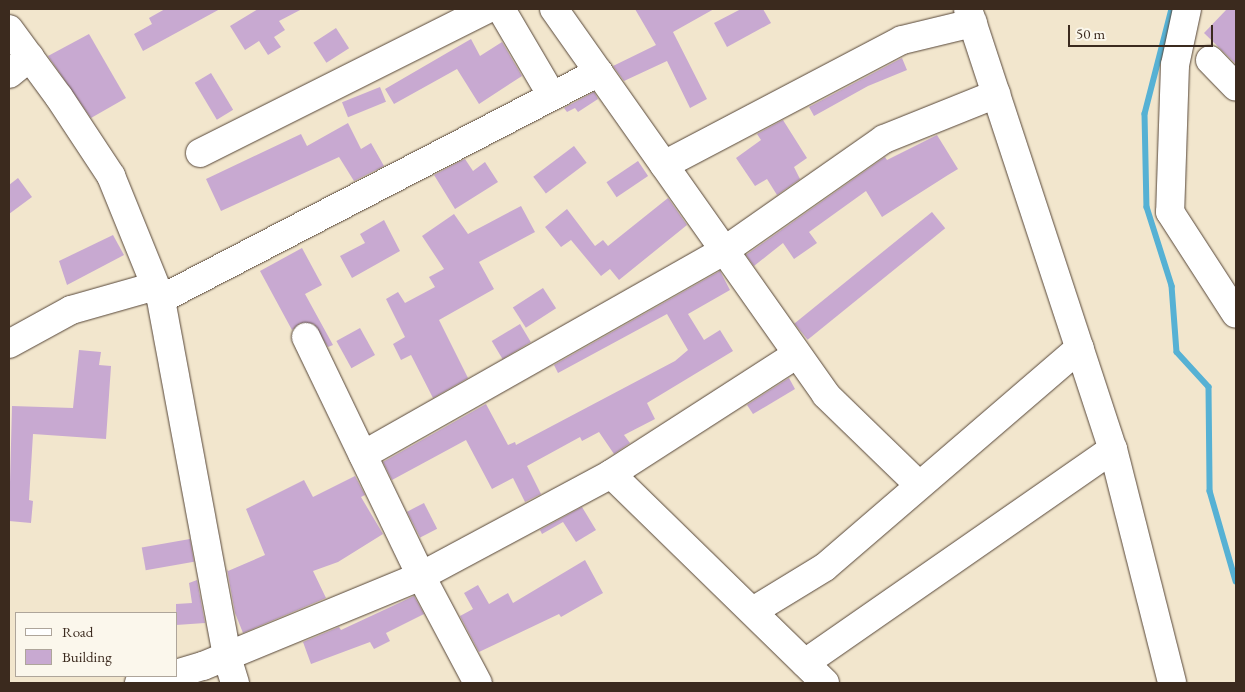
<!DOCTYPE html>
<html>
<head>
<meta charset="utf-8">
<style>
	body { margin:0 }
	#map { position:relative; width:1245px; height:692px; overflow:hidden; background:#f2e6cd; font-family:"EB Garamond",serif }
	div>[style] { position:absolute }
	.stream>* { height:5.5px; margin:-2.75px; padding:0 2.75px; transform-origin:2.75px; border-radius:2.75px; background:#56b1d4 }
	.building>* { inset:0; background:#c8a9d1; transform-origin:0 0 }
	.roads { filter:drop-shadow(0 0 1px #564638) drop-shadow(0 0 1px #564638) }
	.minor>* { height:28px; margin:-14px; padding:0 14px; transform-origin:14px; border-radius:14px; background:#fff }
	span { translate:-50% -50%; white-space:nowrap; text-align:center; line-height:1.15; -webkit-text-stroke:5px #fbf7ec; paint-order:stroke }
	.frame { position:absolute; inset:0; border:10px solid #3b2a1e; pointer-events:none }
	.legend { position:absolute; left:15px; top:612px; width:162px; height:65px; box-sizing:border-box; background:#fbf7ec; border:1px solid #aea59a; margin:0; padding:6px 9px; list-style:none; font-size:15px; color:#3b2a1e }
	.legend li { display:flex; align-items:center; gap:10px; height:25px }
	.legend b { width:25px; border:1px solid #aea59a }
	.scale { position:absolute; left:1068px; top:25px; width:145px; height:22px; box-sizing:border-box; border:2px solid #3b2a1e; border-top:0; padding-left:6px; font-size:15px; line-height:18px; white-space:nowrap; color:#3b2a1e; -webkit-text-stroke:4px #fbf7ec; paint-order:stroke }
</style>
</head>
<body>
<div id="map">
	<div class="stream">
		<i style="left:1172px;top:9px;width:108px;rotate:104.4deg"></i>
		<i style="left:1145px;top:114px;width:93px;rotate:88.8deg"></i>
		<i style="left:1147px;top:207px;width:83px;rotate:72.4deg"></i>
		<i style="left:1172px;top:286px;width:66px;rotate:85.7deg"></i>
		<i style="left:1177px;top:352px;width:47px;rotate:47.6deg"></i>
		<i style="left:1209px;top:387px;width:104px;rotate:89.4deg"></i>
		<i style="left:1210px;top:491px;width:94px;rotate:73.9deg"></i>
	</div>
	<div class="building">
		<i style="clip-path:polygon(165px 9px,220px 9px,143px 51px,134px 34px,152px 24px,149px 18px)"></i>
		<i style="clip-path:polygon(258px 9px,302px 9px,279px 21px,285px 30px,274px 37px,281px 47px,268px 55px,259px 41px,245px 50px,230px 26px)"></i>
		<i style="clip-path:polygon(635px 9px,714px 9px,673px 32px,707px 99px,690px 108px,667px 61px,624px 81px,613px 66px,656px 45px)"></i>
		<i style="clip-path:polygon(741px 9px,763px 9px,771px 23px,727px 47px,714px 23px)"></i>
		<i style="clip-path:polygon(1227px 9px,1236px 9px,1236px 64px,1204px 33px)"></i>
		<i style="left:336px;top:28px;width:24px;height:27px;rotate:57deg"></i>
		<i style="clip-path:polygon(89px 34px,126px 98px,91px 118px,48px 56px)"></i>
		<i style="clip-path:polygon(471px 39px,480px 56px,502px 42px,522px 76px,479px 104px,457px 69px,394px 104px,385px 89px)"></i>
		<i style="clip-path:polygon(902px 58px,907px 70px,868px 86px,814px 116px,809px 107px)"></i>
		<i style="left:211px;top:73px;width:43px;height:19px;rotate:59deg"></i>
		<i style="left:380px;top:87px;width:16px;height:41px;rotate:68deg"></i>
		<i style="clip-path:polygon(594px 92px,598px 99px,578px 112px,575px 108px,567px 112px,564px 108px)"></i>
		<i style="clip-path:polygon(783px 120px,807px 158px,794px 167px,800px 179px,777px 195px,767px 179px,755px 186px,736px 158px,761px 140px,757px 134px)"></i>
		<i style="clip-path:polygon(348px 123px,361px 149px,371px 143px,384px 166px,354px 181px,339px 157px,221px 211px,206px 179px,301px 134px,307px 146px)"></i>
		<i style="clip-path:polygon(937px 135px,958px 169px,948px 175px,882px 217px,866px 191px,809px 232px,817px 243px,794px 259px,783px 243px,754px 266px,746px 255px,885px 157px,887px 160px)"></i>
		<i style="left:574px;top:146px;width:21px;height:51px;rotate:53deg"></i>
		<i style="clip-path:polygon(465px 159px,473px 171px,485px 162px,498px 182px,455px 209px,434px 175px)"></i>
		<i style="left:638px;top:161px;width:18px;height:38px;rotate:56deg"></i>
		<i style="clip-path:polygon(18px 178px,32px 197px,9px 214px,9px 185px)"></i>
		<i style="clip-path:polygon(668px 198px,687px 225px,619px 280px,610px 269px,601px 276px,571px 240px,561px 247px,545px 227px,567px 209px,595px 246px,603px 240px,608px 246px)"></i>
		<i style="clip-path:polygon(521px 206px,535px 232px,479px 262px,494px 289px,439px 320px,468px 378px,433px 398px,411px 355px,401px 360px,393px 344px,405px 337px,386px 299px,398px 292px,405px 303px,435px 287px,429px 277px,444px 269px,422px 236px,454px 214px,468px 234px)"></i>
		<i style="left:932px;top:212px;width:21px;height:177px;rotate:51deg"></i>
		<i style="clip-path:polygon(384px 220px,400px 251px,352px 278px,340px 256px,365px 243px,360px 234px)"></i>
		<i style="clip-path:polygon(113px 235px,124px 255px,67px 285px,59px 261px)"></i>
		<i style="clip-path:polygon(302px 248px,322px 285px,305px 294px,333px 345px,328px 347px,314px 324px,300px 323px,292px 330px,260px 271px)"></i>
		<i style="clip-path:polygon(720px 271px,730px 290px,688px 314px,704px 340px,720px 330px,733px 351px,647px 403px,655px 419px,624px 435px,630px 443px,614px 454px,599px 432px,582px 441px,580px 437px,527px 466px,541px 494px,525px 502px,513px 478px,492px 489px,466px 440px,392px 480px,383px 462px,486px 404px,508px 445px,515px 442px,516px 445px,675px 361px,688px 350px,667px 314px,558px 373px,554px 365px)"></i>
		<i style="left:543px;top:288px;width:24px;height:36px;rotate:57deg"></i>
		<i style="left:520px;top:324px;width:21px;height:33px;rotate:59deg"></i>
		<i style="left:360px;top:328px;width:31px;height:27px;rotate:61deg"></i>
		<i style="clip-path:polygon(79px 350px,101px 352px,99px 365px,111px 366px,106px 439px,33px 434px,29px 500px,33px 501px,31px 523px,9px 521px,12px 406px,73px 408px)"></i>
		<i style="clip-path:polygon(789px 378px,795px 389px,753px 414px,747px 405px)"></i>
		<i style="clip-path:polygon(355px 476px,365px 495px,361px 497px,383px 534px,338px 562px,313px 571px,326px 598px,243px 633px,235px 613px,227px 569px,228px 571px,265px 555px,246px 509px,304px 480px,313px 497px)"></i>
		<i style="left:424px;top:503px;width:29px;height:19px;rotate:63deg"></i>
		<i style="clip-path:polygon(582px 507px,596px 530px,576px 542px,563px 522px,542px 534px,540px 530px)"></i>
		<i style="left:190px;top:539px;width:23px;height:49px;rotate:80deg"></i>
		<i style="clip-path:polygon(585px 560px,603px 593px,561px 617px,559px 614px,479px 652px,460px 616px,473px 609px,464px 593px,478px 585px,489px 604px,508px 593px,513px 603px)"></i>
		<i style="clip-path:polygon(197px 580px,205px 623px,176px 625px,176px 604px,192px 603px,189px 583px)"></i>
		<i style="clip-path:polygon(414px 596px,424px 614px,386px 633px,390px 641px,374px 649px,370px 642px,311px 664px,303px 642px,339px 627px,341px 630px)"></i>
	</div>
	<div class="roads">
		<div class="minor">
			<i style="left:501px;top:9px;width:101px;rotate:59.6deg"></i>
			<i style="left:554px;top:9px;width:472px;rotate:54.8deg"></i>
			<i style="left:826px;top:395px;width:129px;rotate:44.1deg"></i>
			<i style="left:968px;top:9px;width:463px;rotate:71.8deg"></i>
			<i style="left:1113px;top:449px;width:241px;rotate:75.8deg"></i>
			<i style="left:1187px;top:9px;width:57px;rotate:102.1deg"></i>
			<i style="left:1175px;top:65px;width:147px;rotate:91.9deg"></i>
			<i style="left:1170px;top:212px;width:121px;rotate:57.1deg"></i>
			<i style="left:9px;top:29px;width:84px;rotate:53.7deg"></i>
			<i style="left:59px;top:97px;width:95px;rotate:56.6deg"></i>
			<i style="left:111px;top:176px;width:133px;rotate:67.9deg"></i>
			<i style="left:1210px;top:60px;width:37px;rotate:46deg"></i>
			<i style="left:9px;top:74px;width:27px;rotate:-39deg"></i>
			<i style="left:200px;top:153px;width:322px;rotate:-26.6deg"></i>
			<i style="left:664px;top:165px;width:269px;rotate:-27.7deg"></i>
			<i style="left:902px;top:40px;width:73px;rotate:-13.5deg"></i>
			<i style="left:306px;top:337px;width:265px;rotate:64.3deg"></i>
			<i style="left:421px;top:576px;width:121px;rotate:62deg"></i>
			<i style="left:9px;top:344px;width:71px;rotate:-28.7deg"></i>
			<i style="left:71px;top:310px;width:87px;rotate:-15.9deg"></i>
			<i style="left:363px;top:455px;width:415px;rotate:-29.5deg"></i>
			<i style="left:724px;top:251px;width:195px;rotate:-35deg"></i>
			<i style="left:884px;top:139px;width:121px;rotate:-21.9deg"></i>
			<i style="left:611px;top:474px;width:299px;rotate:44.3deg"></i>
			<i style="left:753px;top:611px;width:84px;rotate:-31.4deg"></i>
			<i style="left:825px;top:567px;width:336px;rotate:-40.7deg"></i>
			<i style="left:805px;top:663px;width:375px;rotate:-34.8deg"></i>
			<i style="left:176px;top:674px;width:28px;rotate:-17deg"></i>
			<i style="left:203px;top:666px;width:236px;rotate:-22.4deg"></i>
			<i style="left:421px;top:576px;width:216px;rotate:-28.2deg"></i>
			<i style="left:611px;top:474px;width:221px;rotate:-32.8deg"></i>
			<i style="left:139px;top:683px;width:30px;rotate:-14deg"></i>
			<i style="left:235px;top:683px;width:28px;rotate:-107deg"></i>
			<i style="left:227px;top:656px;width:363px;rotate:-100.5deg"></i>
			<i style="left:161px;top:299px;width:493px;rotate:-27.4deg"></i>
		</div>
	</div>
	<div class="frame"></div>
	<ul class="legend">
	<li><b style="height:6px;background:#fff"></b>Road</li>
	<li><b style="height:14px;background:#c8a9d1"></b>Building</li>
	</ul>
	<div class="scale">50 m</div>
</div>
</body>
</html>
